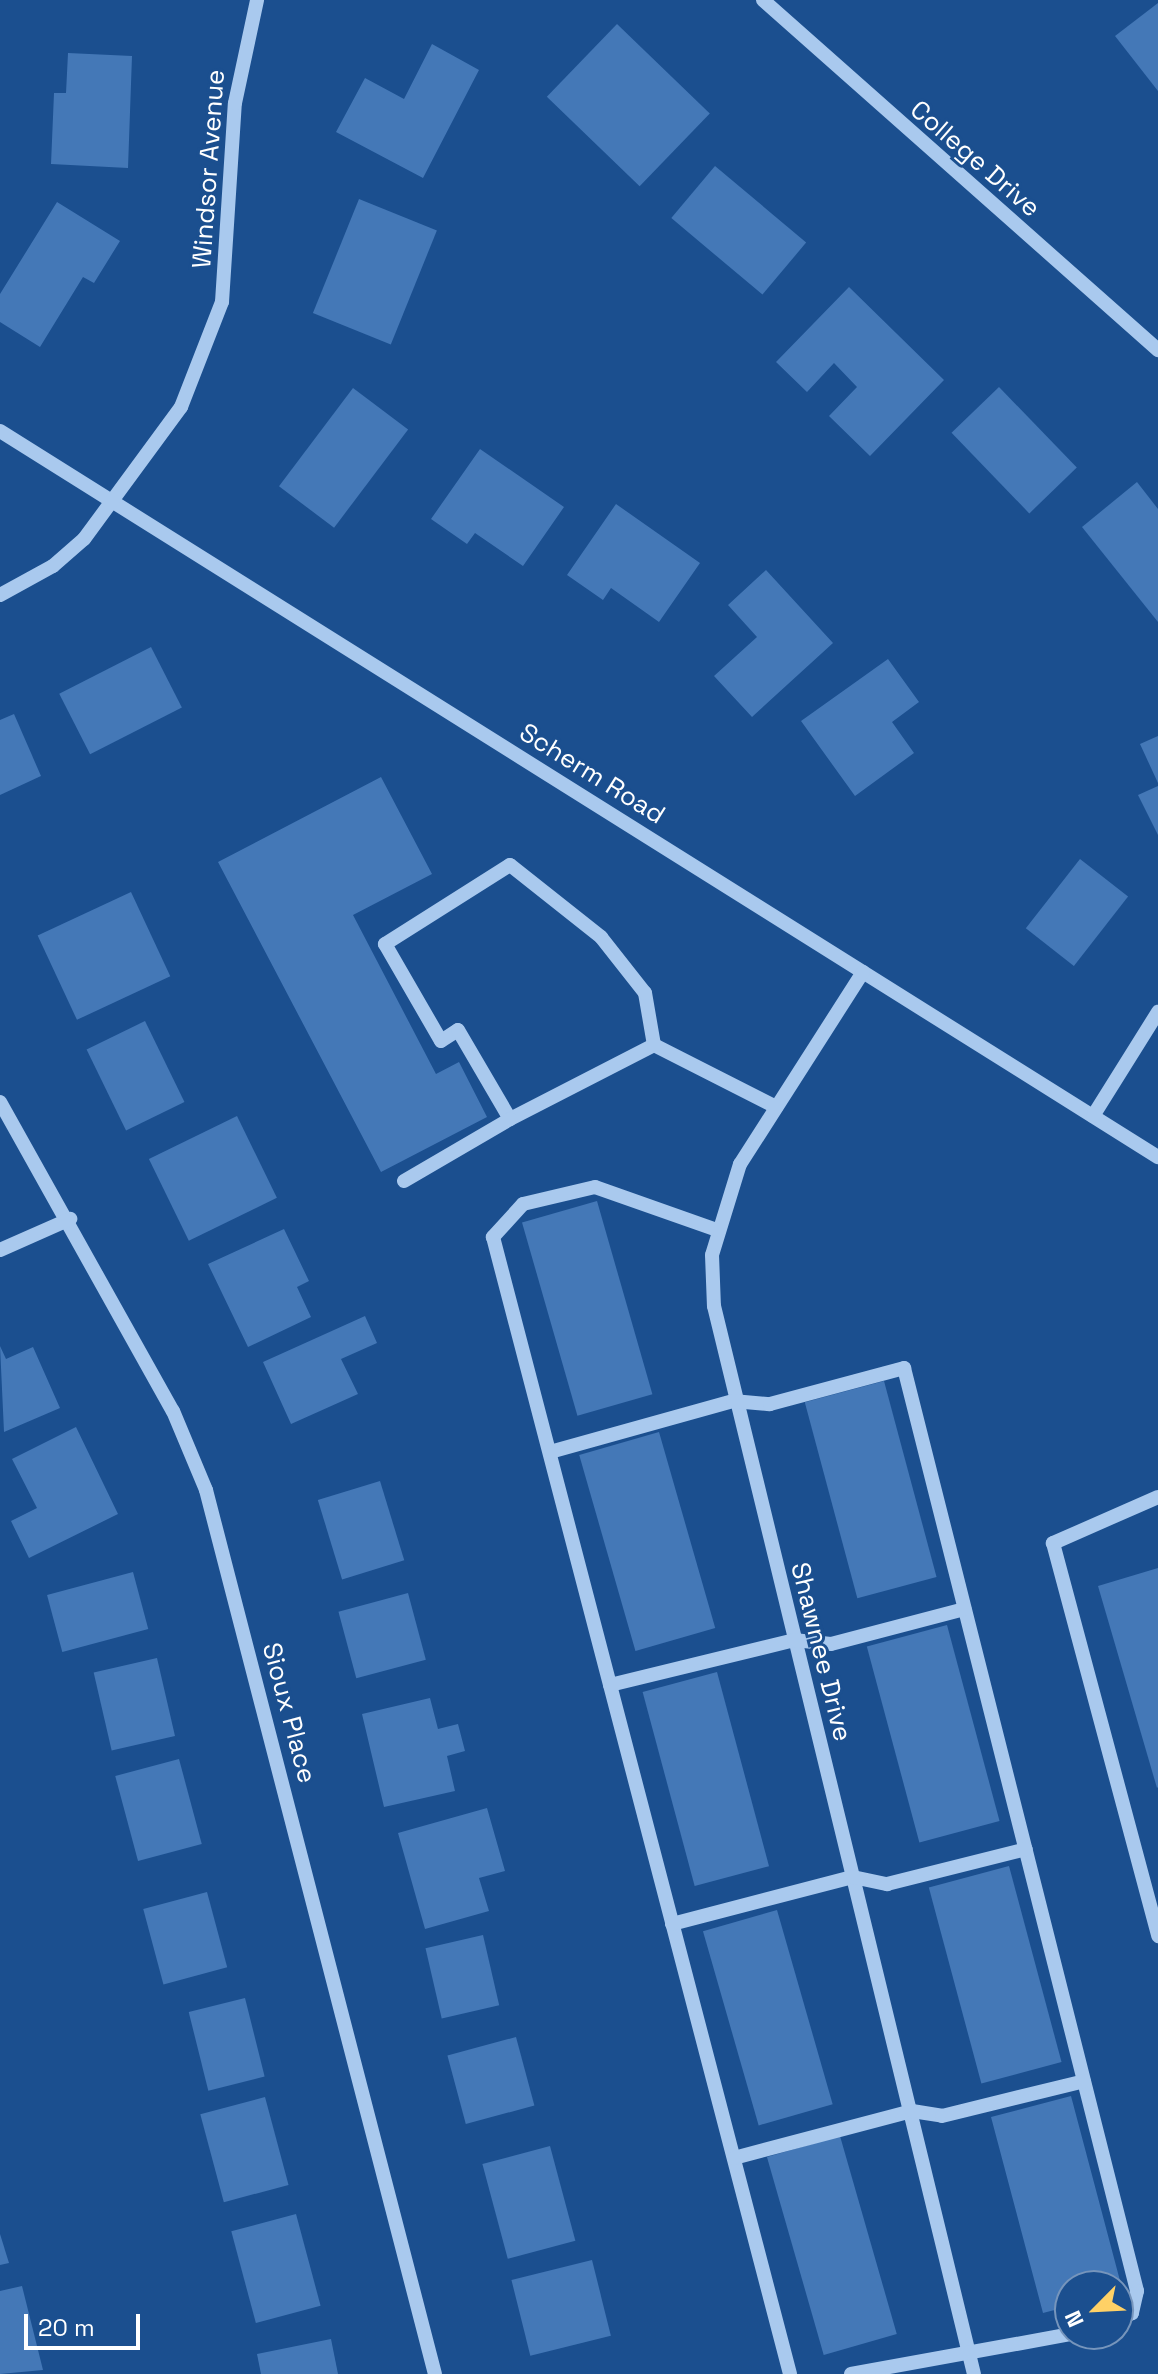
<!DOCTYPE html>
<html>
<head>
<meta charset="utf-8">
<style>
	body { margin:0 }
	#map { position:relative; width:1158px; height:2374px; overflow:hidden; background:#1b4f8f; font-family:"Space Grotesk",sans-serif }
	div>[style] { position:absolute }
	.building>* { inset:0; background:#4478b7; transform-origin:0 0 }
	.minor>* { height:14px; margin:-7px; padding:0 7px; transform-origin:7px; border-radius:7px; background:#a9c9ee }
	span { translate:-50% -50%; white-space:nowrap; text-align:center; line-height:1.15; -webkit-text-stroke:6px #1b4f8f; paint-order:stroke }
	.street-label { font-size:26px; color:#fff }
	.north { position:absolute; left:1054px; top:2270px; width:80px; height:80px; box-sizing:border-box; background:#1b4f8f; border:2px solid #7695bc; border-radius:50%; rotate:246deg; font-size:22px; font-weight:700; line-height:32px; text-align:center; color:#fff }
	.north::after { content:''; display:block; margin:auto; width:28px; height:36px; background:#ffd166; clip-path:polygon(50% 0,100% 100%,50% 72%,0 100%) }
	.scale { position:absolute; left:24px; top:2314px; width:116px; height:36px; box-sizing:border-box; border:4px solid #fff; border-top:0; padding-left:10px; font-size:24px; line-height:28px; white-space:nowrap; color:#fff; -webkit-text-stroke:6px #1b4f8f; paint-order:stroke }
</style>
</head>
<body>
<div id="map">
	<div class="building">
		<i style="clip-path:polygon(1158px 3px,1158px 91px,1115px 36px)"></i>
		<i style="left:617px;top:24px;width:129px;height:101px;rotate:44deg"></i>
		<i style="clip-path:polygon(432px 44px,479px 70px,423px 178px,336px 132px,365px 78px,404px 99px)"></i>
		<i style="clip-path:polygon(68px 53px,132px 56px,128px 168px,51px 164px,54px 93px,66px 93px)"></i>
		<i style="left:715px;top:166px;width:119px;height:68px;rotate:40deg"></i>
		<i style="left:359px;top:199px;width:84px;height:123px;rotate:22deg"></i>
		<i style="clip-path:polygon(57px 202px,120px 241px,94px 283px,83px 277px,40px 347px,0 322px,0 294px)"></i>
		<i style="clip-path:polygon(849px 287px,944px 380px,870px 456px,829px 416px,857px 387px,834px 363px,807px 392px,776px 362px)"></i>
		<i style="left:999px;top:387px;width:112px;height:66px;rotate:46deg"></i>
		<i style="left:353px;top:388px;width:69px;height:123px;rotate:37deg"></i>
		<i style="clip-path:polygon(480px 449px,564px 507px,523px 566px,475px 533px,467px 544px,431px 519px)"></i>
		<i style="clip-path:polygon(1137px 482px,1158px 509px,1158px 622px,1082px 527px)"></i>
		<i style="clip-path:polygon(616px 504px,700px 563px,659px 622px,611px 588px,603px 600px,567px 575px)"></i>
		<i style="clip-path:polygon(766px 570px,833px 643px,752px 717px,714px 676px,757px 637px,728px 605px)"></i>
		<i style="left:151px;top:647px;width:68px;height:103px;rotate:63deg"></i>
		<i style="clip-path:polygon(888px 659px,919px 702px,892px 722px,914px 753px,855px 796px,801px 721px)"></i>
		<i style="clip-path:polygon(14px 714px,41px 776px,0 795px,0 720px)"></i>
		<i style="clip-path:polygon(1158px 736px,1158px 783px,1140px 744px)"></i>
		<i style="clip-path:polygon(381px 777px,432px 874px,353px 915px,436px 1074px,459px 1062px,487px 1117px,381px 1172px,218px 862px)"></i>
		<i style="clip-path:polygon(1158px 786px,1158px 835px,1138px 795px)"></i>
		<i style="left:1080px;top:859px;width:61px;height:88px;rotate:38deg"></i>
		<i style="left:131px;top:892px;width:93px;height:103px;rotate:65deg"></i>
		<i style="left:145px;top:1021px;width:90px;height:65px;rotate:64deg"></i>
		<i style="left:237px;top:1116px;width:91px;height:98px;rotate:64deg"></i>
		<i style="left:597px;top:1201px;width:201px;height:78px;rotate:74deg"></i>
		<i style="clip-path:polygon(284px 1229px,309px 1281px,297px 1287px,311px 1317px,248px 1347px,208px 1264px)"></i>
		<i style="clip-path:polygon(365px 1316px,377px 1343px,341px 1359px,358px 1394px,291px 1424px,263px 1362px)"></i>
		<i style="clip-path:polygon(0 1346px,6px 1359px,33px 1347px,60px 1408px,4px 1432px)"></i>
		<i style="left:884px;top:1381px;width:203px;height:82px;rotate:75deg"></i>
		<i style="clip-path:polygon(76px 1427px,118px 1514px,29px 1558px,11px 1521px,37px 1508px,12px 1459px)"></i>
		<i style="left:659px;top:1432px;width:204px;height:83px;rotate:74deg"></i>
		<i style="left:380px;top:1481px;width:83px;height:65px;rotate:73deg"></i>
		<i style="clip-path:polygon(1158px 1568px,1158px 1787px,1157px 1788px,1098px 1586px)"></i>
		<i style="left:133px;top:1572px;width:59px;height:89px;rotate:75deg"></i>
		<i style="left:408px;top:1593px;width:69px;height:72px;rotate:75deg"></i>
		<i style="left:947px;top:1625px;width:203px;height:83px;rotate:75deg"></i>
		<i style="left:157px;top:1658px;width:80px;height:65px;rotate:77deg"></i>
		<i style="left:717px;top:1672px;width:201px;height:77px;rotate:75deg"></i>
		<i style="clip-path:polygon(430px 1698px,438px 1729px,458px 1724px,465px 1751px,447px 1756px,455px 1791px,384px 1807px,362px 1714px)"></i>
		<i style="left:179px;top:1759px;width:88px;height:66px;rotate:75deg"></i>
		<i style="clip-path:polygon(487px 1808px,505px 1871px,479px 1878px,489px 1911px,425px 1929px,398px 1833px)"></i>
		<i style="left:1009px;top:1866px;width:203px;height:83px;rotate:75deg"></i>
		<i style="left:207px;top:1892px;width:78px;height:66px;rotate:75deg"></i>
		<i style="left:777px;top:1910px;width:202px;height:77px;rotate:74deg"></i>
		<i style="left:483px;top:1935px;width:72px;height:59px;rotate:77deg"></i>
		<i style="left:245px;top:1998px;width:81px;height:58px;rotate:76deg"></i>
		<i style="left:516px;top:2037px;width:71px;height:71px;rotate:75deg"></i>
		<i style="clip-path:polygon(1071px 2096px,1123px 2292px,1070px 2286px,1070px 2306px,1043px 2313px,991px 2117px)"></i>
		<i style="left:265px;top:2097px;width:91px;height:67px;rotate:75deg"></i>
		<i style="left:840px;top:2136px;width:206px;height:76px;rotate:74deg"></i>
		<i style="left:550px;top:2146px;width:98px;height:70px;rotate:75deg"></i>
		<i style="left:296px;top:2214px;width:95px;height:67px;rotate:75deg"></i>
		<i style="clip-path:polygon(0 2234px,9px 2263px,0 2265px)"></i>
		<i style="left:592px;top:2260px;width:78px;height:83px;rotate:76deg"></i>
		<i style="clip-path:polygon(22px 2286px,43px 2370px,0 2374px,0 2291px)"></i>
		<i style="clip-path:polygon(331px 2339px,338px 2374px,261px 2374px,257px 2354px)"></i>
	</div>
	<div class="minor">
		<i style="left:763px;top:0;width:528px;rotate:41.54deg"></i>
		<i style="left:0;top:431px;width:1367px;rotate:32.09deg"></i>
		<i style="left:0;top:595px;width:60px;rotate:-28.7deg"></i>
		<i style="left:53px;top:566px;width:41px;rotate:-41.1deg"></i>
		<i style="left:84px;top:539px;width:164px;rotate:-53.7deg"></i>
		<i style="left:181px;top:407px;width:113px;rotate:-68.7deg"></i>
		<i style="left:222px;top:302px;width:199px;rotate:-86.3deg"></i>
		<i style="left:235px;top:103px;width:105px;rotate:-77.9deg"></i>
		<i style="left:863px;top:972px;width:228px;rotate:122.6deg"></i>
		<i style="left:740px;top:1164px;width:95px;rotate:107.1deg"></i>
		<i style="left:712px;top:1255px;width:51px;rotate:87.8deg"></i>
		<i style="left:714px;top:1306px;width:1099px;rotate:76.32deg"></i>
		<i style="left:654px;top:1045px;width:53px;rotate:-99.8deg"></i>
		<i style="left:645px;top:993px;width:71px;rotate:-128.2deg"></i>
		<i style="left:601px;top:937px;width:116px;rotate:-141.6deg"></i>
		<i style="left:510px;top:865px;width:148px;rotate:147.7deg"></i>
		<i style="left:385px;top:944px;width:112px;rotate:60deg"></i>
		<i style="left:441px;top:1041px;width:20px;rotate:-33deg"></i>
		<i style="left:458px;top:1030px;width:103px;rotate:59.7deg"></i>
		<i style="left:510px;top:1119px;width:162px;rotate:-27.2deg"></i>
		<i style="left:654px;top:1045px;width:137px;rotate:26.9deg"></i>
		<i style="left:0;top:1102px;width:354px;rotate:60.8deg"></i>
		<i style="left:173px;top:1411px;width:86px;rotate:67.3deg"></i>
		<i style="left:206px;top:1490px;width:913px;rotate:75.48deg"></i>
		<i style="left:1093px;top:1116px;width:123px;rotate:-58deg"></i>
		<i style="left:404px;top:1181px;width:123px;rotate:-30.3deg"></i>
		<i style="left:717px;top:1230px;width:129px;rotate:-160.6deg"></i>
		<i style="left:595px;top:1187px;width:74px;rotate:166.7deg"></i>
		<i style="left:523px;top:1204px;width:45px;rotate:132.3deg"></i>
		<i style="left:493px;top:1237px;width:1175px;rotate:75.36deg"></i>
		<i style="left:0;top:1250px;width:77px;rotate:-23.9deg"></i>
		<i style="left:550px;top:1452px;width:190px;rotate:-15.6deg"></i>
		<i style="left:733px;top:1401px;width:37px;rotate:5deg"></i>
		<i style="left:770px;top:1404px;width:139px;rotate:-15deg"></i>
		<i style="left:904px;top:1368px;width:952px;rotate:75.83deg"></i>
		<i style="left:1137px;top:2291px;width:23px;rotate:103deg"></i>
		<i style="left:1132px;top:2313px;width:15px;rotate:157deg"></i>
		<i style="left:1158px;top:1497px;width:115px;rotate:156.3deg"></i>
		<i style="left:1053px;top:1543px;width:407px;rotate:75deg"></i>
		<i style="left:610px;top:1685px;width:189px;rotate:-13.7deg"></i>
		<i style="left:794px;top:1640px;width:37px;rotate:6deg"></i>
		<i style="left:831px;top:1644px;width:138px;rotate:-14.7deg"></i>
		<i style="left:672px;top:1924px;width:187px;rotate:-14.6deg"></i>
		<i style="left:853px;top:1877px;width:35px;rotate:12deg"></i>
		<i style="left:887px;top:1884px;width:143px;rotate:-14.1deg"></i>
		<i style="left:734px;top:2158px;width:184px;rotate:-14.8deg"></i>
		<i style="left:912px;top:2111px;width:30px;rotate:9deg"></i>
		<i style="left:942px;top:2116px;width:146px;rotate:-13.8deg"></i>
		<i style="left:851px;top:2374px;width:224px;rotate:-10.3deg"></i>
	</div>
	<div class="street-label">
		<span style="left:975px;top:159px;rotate:41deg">College Drive</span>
		<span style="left:209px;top:169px;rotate:-86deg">Windsor Avenue</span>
		<span style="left:592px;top:774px;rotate:32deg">Scherm Road</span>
		<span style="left:821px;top:1652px;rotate:76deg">Shawnee Drive</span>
		<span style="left:289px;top:1713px;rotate:75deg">Sioux Place</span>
	</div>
	<div class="north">N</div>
	<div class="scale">20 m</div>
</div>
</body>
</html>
